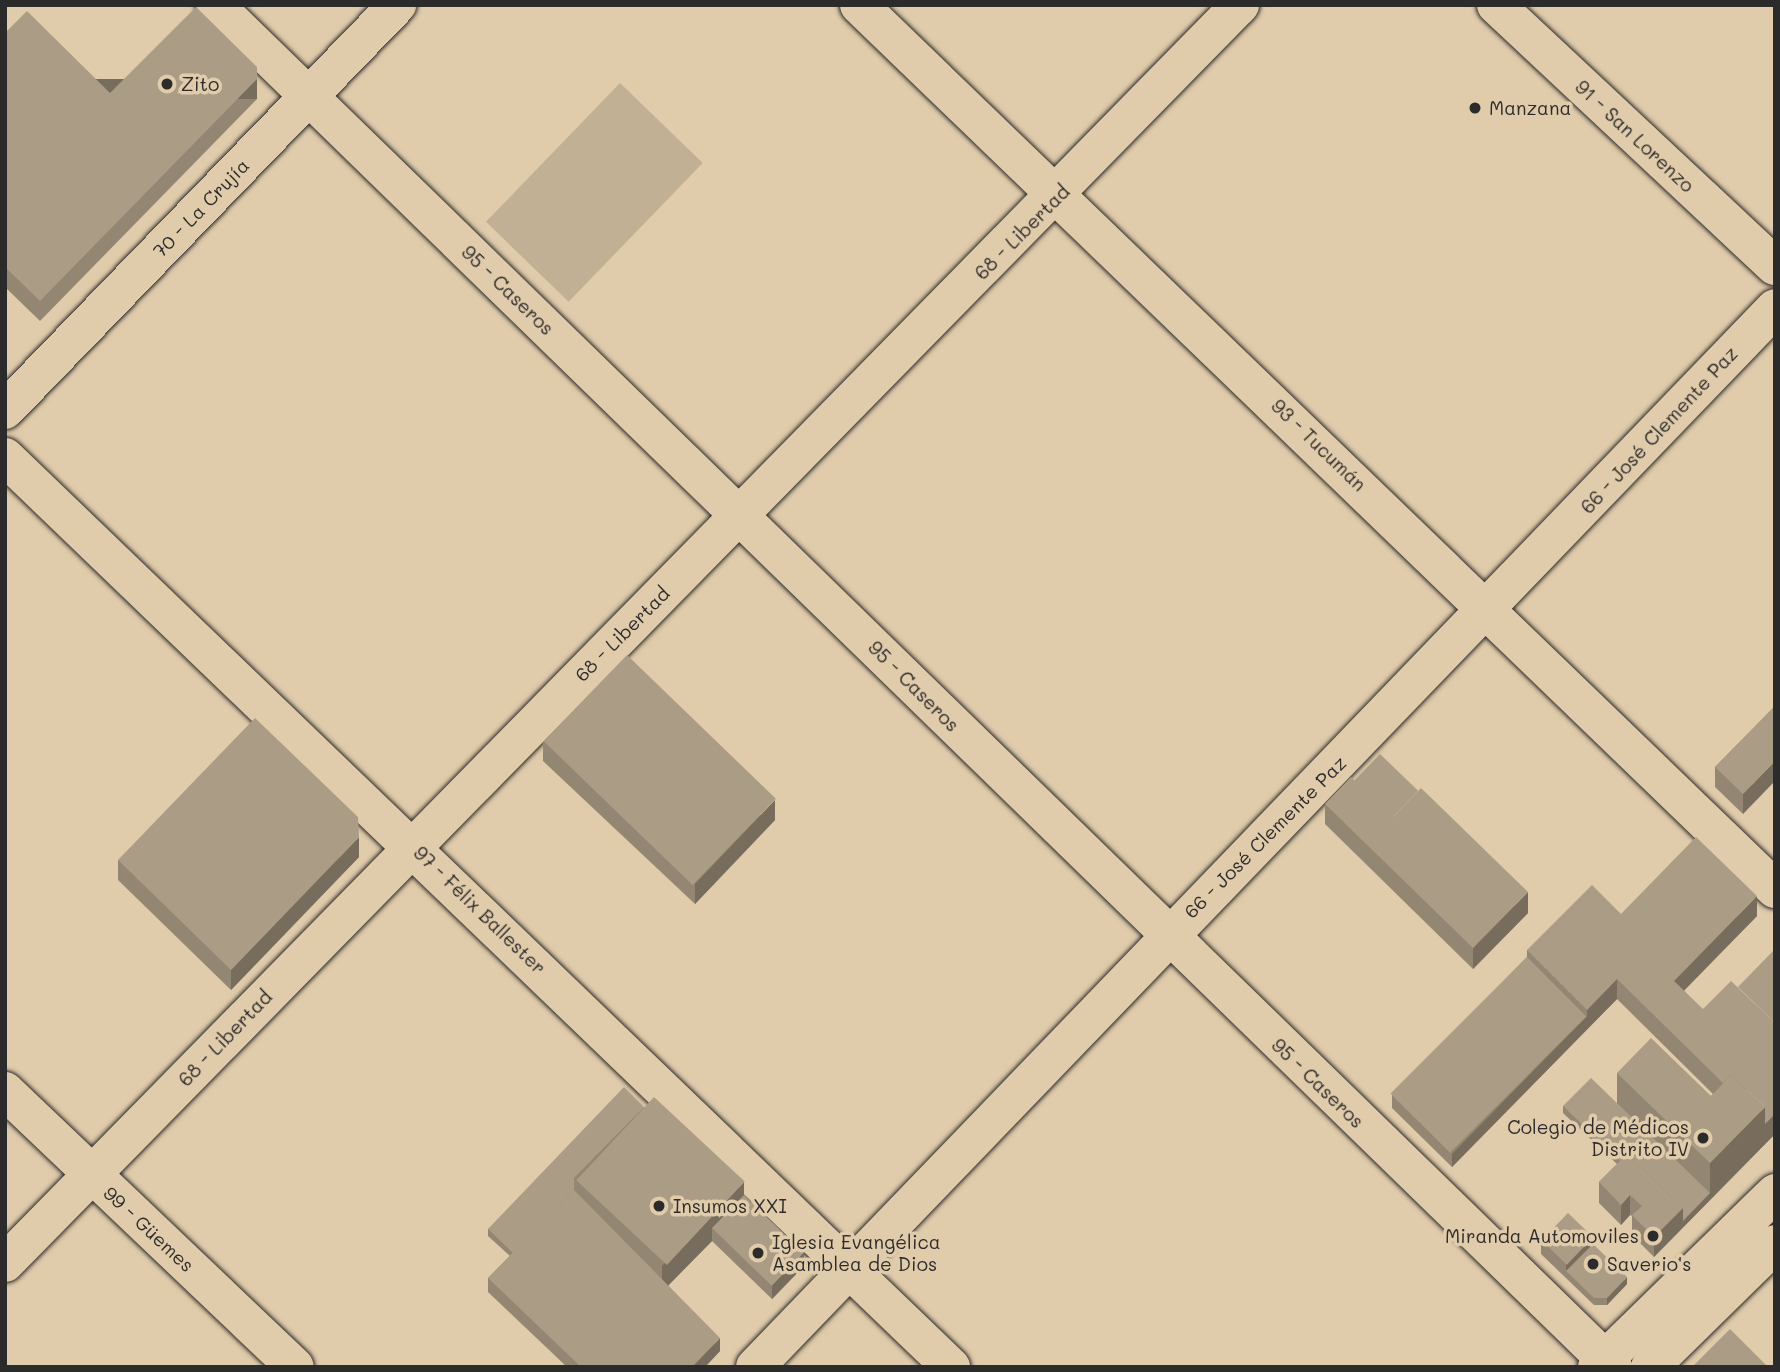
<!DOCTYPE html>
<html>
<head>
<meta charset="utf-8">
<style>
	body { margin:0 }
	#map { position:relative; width:1780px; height:1372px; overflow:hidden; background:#e0cbaa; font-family:Mali,sans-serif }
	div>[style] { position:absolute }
	.green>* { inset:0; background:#c2b095; transform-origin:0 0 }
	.roads { filter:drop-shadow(0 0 2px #2b2b2b) drop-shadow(0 0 2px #2b2b2b) }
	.minor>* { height:38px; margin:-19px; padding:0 19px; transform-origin:19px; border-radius:19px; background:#e0cbaa }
	.major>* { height:38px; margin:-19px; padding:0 19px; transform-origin:19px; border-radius:19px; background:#e0cbaa }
	.wall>* { inset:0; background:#938672 }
	.shaded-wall>* { inset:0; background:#786d5d; transform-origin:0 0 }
	.building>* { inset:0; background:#ab9c85; transform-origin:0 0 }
	.dots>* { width:19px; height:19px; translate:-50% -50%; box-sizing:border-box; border:4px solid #e0cbaa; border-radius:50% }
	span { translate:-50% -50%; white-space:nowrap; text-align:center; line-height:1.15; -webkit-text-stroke:7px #e0cbaa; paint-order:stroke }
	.poi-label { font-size:19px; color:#2b2b2b }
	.left { translate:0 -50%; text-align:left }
	.right { translate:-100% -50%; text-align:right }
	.street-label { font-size:19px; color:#2b2b2b }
	.frame { position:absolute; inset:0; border:7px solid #2b2b2b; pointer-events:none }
</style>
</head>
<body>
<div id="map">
	<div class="green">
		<i style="left:620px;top:83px;width:115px;height:193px;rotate:44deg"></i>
	</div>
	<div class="roads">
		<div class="minor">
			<i style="left:215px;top:5px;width:1952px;rotate:44.25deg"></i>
			<i style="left:859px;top:5px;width:1273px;rotate:43.98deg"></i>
			<i style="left:1496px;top:5px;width:382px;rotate:43.1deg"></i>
			<i style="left:5px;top:410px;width:564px;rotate:-45.93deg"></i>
			<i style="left:5px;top:457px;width:1313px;rotate:43.89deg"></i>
			<i style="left:5px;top:1091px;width:400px;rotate:43.6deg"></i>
			<i style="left:5px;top:1263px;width:1763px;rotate:-45.53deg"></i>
			<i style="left:755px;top:1367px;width:1470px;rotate:-46.07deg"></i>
		</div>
		<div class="major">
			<i style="left:1597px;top:1367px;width:249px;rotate:-44.3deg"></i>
			<i style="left:1650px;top:1367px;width:175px;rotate:-44.5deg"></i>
		</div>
	</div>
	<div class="wall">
		<i style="clip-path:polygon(5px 33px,110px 93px,257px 99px,40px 321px,5px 287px)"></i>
		<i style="clip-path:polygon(1775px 706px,1743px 814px,1715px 787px,1715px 767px)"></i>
		<i style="clip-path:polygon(543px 741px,775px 820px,695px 904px,543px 761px)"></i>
		<i style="clip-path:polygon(1325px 804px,1528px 913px,1473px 969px,1325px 824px)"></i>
		<i style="clip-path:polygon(359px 857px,231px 990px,118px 880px,118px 860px)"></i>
		<i style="clip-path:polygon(1621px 914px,1757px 916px,1684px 990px,1775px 1134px,1654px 1257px,1632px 1235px,1632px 1216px,1630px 1215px,1621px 1225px,1599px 1203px,1599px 1182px,1617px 1164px,1563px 1113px,1563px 1106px,1617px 1103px,1617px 1073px,1711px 1096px,1713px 1094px,1617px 999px,1452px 1167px,1392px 1108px,1392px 1095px,1527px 957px,1527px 950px)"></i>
		<i style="clip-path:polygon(644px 1107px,744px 1195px,804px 1266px,772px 1299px,712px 1241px,668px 1285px,720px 1351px,705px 1367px,567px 1367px,488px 1292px,488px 1278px,510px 1256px,488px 1236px,488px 1229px)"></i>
		<i style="clip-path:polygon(1541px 1240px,1593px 1244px,1627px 1284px,1607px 1305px,1594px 1305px,1541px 1254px)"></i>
	</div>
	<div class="shaded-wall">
		<i style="left:257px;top:79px;width:20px;height:310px;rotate:90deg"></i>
		<i style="clip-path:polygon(1775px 761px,1775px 781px,1743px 814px,1743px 794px)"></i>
		<i style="clip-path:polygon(775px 800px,775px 820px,695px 904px,695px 884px)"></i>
		<i style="clip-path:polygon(359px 837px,359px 857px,231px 990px,231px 970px)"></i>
		<i style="clip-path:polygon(1528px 892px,1528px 913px,1473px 969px,1473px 948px)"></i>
		<i style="clip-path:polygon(1757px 896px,1757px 916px,1674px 1001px,1674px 981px)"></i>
		<i style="clip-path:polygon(1617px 979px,1617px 999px,1452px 1167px,1452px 1154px,1587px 1016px,1587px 1010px)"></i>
		<i style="clip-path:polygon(1765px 1107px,1775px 1114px,1775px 1134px,1654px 1257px,1654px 1237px,1683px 1208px,1710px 1193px,1710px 1163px)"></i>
		<i style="clip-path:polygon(744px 1182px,744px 1209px,712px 1228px,712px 1241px,662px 1292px,662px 1266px)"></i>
		<i style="clip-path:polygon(1630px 1195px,1630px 1215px,1621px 1225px,1621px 1205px)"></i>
		<i style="clip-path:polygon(1593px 1237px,1593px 1250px,1566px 1271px,1566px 1278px,1566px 1265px)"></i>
		<i style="clip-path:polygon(804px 1252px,804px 1266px,772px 1299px,772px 1285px)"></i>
		<i style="clip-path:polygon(1627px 1277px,1627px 1284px,1607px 1305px,1607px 1298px)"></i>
		<i style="clip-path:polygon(720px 1338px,720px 1351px,705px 1367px,692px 1367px)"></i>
	</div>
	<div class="building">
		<i style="clip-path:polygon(196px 7px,257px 67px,257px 79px,40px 301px,5px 267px,5px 33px,27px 11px,110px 93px)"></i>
		<i style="left:627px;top:655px;width:207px;height:120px;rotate:44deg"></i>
		<i style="clip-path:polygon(1775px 706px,1775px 761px,1743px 794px,1715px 767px)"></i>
		<i style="clip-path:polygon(255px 718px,358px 817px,359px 837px,231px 970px,118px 860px)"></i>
		<i style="left:1380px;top:754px;width:53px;height:37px;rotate:44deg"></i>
		<i style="clip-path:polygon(1351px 777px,1393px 817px,1421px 788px,1528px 892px,1473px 948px,1325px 804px)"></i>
		<i style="clip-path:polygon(1696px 837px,1757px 896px,1674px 981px,1703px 1009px,1731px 981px,1775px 1023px,1775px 1114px,1765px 1124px,1765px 1107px,1731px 1075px,1723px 1083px,1617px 979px,1587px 1010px,1527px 950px,1592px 885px,1621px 914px)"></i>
		<i style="clip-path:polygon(1775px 949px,1775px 1023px,1738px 987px)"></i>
		<i style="left:1527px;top:957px;width:84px;height:193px;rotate:45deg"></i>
		<i style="clip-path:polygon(1651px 1038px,1711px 1096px,1731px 1075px,1765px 1107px,1710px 1163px,1617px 1073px)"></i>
		<i style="clip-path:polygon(1591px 1078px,1710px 1193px,1683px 1221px,1683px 1208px,1627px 1154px,1620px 1161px,1563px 1106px)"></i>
		<i style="clip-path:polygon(624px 1087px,644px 1107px,574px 1178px,574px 1190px,513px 1253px,488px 1229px)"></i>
		<i style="left:654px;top:1097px;width:124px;height:114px;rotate:43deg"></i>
		<i style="clip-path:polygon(1627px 1154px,1683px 1208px,1654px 1237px,1632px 1215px,1642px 1206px,1630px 1195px,1621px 1205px,1599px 1182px)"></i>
		<i style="clip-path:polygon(574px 1190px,720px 1338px,692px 1367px,581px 1367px,488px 1278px)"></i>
		<i style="left:744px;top:1195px;width:83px;height:46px;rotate:44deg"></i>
		<i style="left:1568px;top:1213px;width:35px;height:38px;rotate:44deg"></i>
		<i style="clip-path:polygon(1593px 1244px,1627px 1277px,1607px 1298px,1594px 1298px,1566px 1271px)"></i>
		<i style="clip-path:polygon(1730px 1329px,1768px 1367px,1692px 1367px)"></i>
	</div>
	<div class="dots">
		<i style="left:167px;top:84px;background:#2b2b2b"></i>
		<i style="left:1475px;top:108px;background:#2b2b2b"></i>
		<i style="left:1703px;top:1138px;background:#2b2b2b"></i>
		<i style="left:659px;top:1206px;background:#2b2b2b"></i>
		<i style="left:1653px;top:1236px;background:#2b2b2b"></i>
		<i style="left:758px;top:1253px;background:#2b2b2b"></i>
		<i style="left:1593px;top:1264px;background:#2b2b2b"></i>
	</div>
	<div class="poi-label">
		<span class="left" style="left:181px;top:84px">Zito</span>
		<span class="left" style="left:1489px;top:108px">Manzana</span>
		<span class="right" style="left:1689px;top:1138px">Colegio de Médicos<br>Distrito IV</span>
		<span class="left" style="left:673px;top:1206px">Insumos XXI</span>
		<span class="right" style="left:1639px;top:1236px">Miranda Automoviles</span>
		<span class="left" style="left:772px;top:1253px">Iglesia Evangélica<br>Asamblea de Dios</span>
		<span class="left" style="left:1607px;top:1264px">Saverio's</span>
	</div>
	<div class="street-label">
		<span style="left:1635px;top:136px;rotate:43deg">91 - San Lorenzo</span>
		<span style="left:201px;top:208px;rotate:-46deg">70 - La Crujía</span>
		<span style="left:1022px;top:232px;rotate:-45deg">68 - Libertad</span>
		<span style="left:508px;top:290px;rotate:44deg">95 - Caseros</span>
		<span style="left:1659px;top:430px;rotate:-47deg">66 - José Clemente Paz</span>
		<span style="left:1319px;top:445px;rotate:44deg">93 - Tucumán</span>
		<span style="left:622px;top:634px;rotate:-45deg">68 - Libertad</span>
		<span style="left:914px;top:686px;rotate:45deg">95 - Caseros</span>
		<span style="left:1265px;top:837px;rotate:-45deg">66 - José Clemente Paz</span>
		<span style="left:480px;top:910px;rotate:44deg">97 - Félix Ballester</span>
		<span style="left:225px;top:1038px;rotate:-46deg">68 - Libertad</span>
		<span style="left:1318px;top:1083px;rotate:44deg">95 - Caseros</span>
		<span style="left:149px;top:1229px;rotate:43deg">99 - Güemes</span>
	</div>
	<div class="frame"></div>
</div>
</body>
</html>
